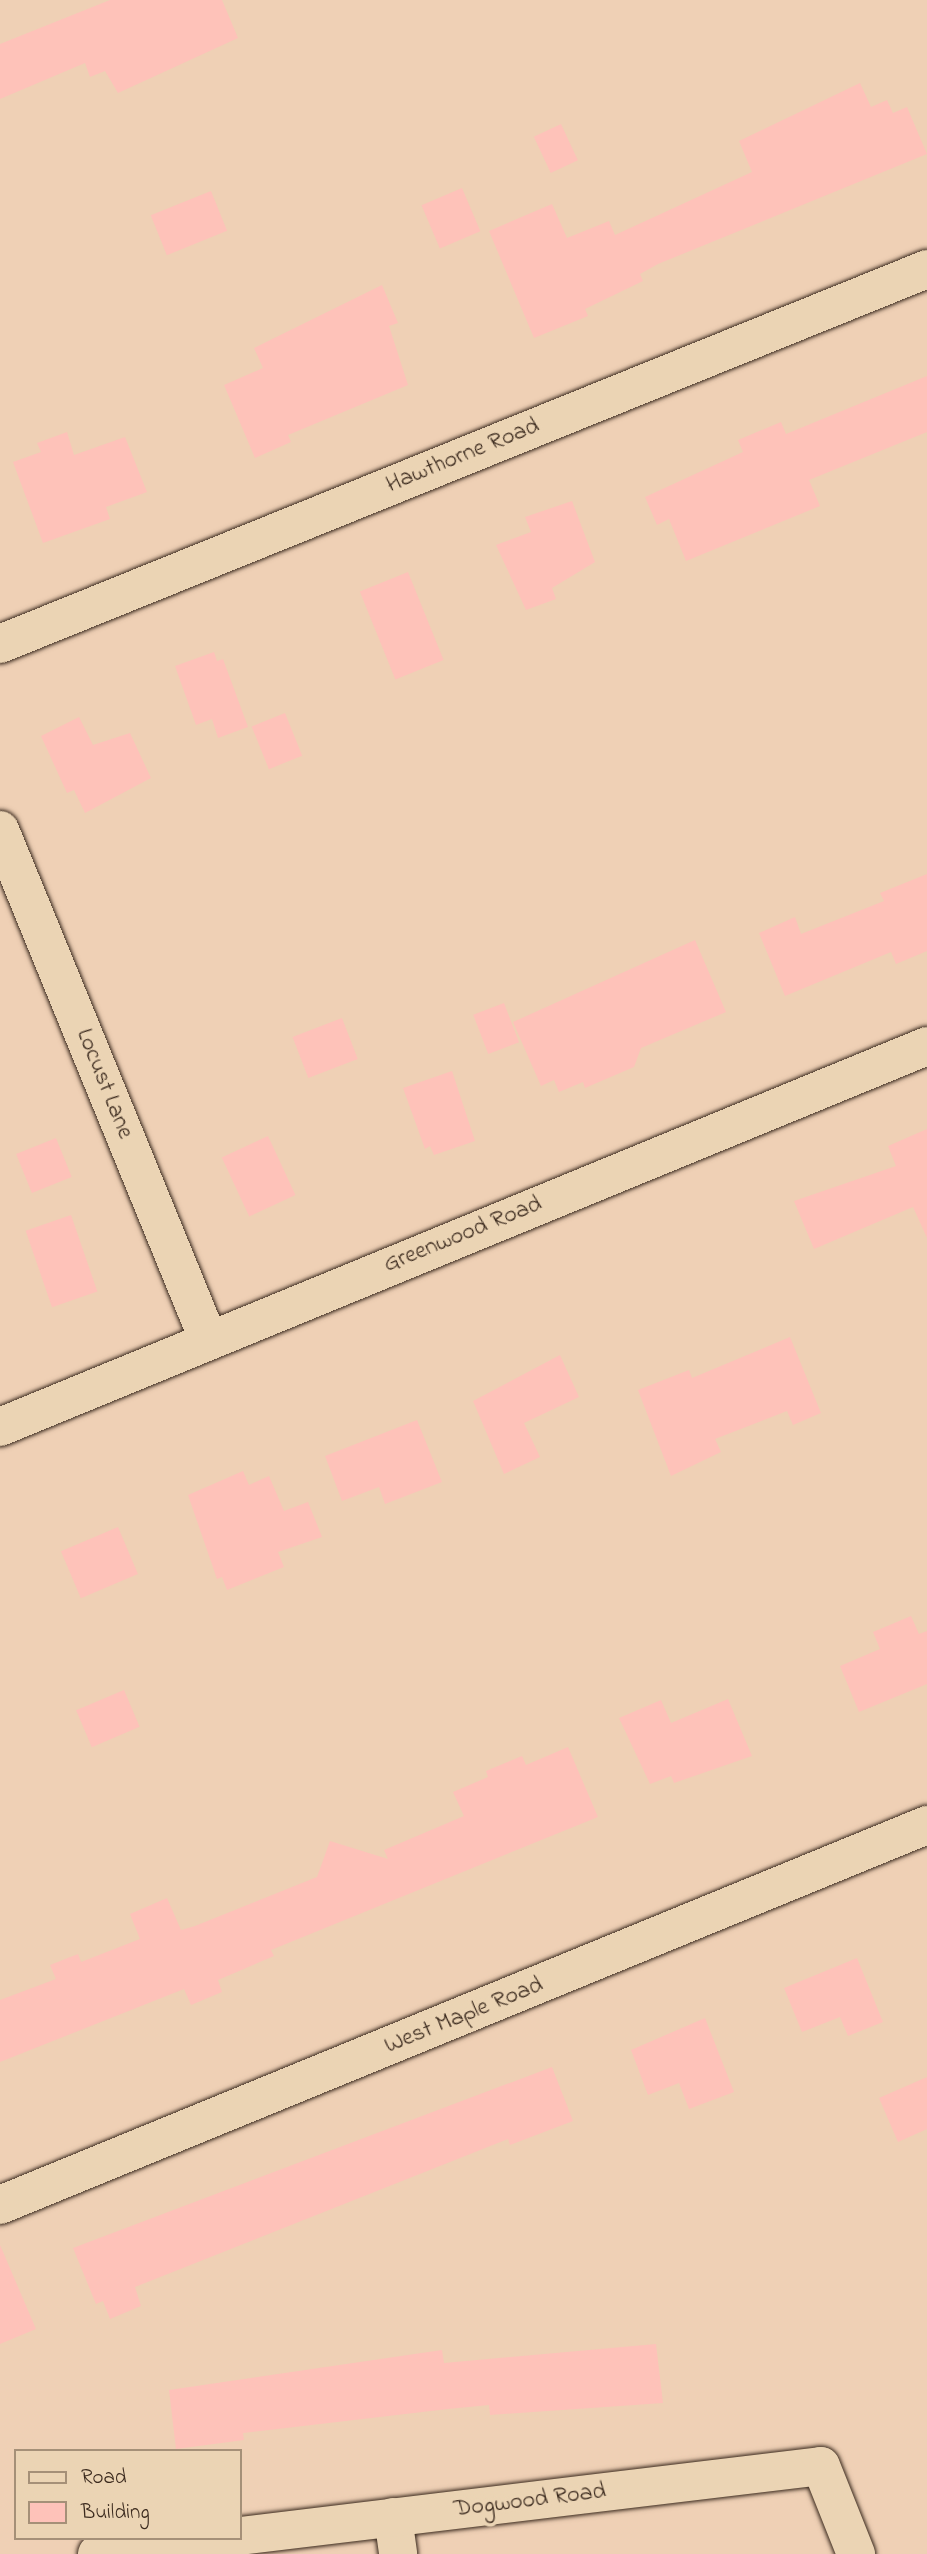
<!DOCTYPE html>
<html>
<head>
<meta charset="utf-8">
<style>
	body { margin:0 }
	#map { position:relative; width:927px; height:2554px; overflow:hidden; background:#efd0b5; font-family:"Indie Flower",sans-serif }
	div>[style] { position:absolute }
	.building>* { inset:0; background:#fec2b9; transform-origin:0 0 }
	.roads { filter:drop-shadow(0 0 2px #3b2a1e) drop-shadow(0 0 2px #3b2a1e) }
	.minor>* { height:38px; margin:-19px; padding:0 19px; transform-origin:19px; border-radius:19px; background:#ebd4b4 }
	span { translate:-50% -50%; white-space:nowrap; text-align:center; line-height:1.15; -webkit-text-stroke:7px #ebd4b4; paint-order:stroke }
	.street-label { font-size:24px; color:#3b2a1e }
	.legend { position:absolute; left:14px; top:2449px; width:228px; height:91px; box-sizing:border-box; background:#ebd4b4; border:2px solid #a59078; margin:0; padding:9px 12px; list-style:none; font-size:21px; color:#3b2a1e }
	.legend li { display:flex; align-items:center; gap:14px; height:35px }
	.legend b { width:35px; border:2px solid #a59078 }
</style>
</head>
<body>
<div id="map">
	<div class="building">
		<i style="clip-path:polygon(110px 0,222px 0,238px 38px,118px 93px,105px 71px,90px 77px,85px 63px,0 99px,0 44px)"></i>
		<i style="clip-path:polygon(860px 83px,871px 107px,887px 100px,893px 113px,907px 107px,927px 154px,658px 264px,640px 274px,643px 281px,585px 309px,588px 316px,534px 338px,489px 231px,552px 204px,567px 238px,609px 221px,615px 235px,752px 172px,739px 141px)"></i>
		<i style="left:561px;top:124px;width:40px;height:30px;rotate:65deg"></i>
		<i style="left:462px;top:188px;width:47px;height:44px;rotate:67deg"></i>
		<i style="left:211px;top:191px;width:43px;height:65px;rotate:68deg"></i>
		<i style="clip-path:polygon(382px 285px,398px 323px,389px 326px,408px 385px,288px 435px,291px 442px,255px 458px,224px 385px,263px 368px,254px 348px)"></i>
		<i style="clip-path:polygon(927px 376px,927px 432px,809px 480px,820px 506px,686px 561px,669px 519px,657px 525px,645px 497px,743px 452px,738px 440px,781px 422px,786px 434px)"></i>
		<i style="clip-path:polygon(67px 432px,74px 455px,125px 437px,147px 492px,106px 507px,110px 519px,43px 543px,13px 462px,41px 452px,37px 443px)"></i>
		<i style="clip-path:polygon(572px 501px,595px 562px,552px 588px,556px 599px,526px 610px,496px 545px,531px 532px,525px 517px)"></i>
		<i style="left:408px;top:572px;width:95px;height:52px;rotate:68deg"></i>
		<i style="clip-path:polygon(214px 652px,217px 661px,223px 659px,248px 727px,218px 738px,212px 719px,196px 725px,175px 666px)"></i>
		<i style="left:285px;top:713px;width:46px;height:36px;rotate:68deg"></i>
		<i style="clip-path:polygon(79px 717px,93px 745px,130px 733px,151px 778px,85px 813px,74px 790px,67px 793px,41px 736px)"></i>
		<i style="clip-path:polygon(927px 874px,927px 951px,896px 964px,891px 952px,785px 996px,759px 933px,795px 917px,801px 934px,884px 901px,880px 893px)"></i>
		<i style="clip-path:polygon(695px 940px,726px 1012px,641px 1048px,634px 1067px,585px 1088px,583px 1082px,559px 1092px,554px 1080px,541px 1086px,513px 1022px)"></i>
		<i style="left:504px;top:1003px;width:42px;height:33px;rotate:69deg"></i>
		<i style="left:342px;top:1018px;width:44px;height:53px;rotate:69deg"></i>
		<i style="clip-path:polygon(452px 1071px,475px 1141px,434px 1155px,430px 1146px,425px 1149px,403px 1088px)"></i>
		<i style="clip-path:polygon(927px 1129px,927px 1238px,913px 1207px,814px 1249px,794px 1201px,896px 1166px,888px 1146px)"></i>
		<i style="left:268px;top:1136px;width:65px;height:51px;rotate:65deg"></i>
		<i style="left:56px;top:1138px;width:42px;height:43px;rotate:68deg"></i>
		<i style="left:71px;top:1215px;width:81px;height:48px;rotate:71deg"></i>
		<i style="clip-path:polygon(790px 1337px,821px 1413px,793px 1425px,787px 1411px,715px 1439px,721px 1452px,671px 1476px,638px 1390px,689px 1370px,692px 1378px)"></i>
		<i style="clip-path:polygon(560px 1355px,579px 1397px,524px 1423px,540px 1457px,504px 1474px,473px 1401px)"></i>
		<i style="clip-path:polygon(417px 1420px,442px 1482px,385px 1504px,379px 1487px,342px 1501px,325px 1456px)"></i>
		<i style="clip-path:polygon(243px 1471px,249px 1485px,269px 1476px,284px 1511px,308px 1502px,322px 1537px,278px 1552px,284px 1567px,227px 1590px,222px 1577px,217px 1579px,188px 1495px)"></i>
		<i style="left:118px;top:1527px;width:51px;height:62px;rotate:67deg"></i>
		<i style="clip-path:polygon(911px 1616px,919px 1634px,927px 1631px,927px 1684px,859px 1712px,840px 1666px,880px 1649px,873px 1632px)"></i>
		<i style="left:124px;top:1690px;width:40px;height:52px;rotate:67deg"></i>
		<i style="clip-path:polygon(728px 1699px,752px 1756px,674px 1783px,671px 1776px,650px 1784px,619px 1718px,661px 1700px,671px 1723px)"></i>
		<i style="clip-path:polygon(568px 1747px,598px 1817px,271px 1950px,274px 1956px,218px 1980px,222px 1992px,191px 2005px,184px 1989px,0 2062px,0 2000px,56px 1979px,50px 1965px,78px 1954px,81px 1962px,140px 1939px,130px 1914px,167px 1898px,181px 1930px,195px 1926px,317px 1877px,330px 1841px,388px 1859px,384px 1850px,464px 1816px,453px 1792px,488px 1777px,486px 1771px,522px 1756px,526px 1765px)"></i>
		<i style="clip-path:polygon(857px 1958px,883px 2022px,848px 2036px,840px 2017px,802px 2032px,784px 1988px)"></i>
		<i style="clip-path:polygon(705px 2018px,734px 2092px,689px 2109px,679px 2083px,648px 2095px,631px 2050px)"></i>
		<i style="clip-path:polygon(552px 2067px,573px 2121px,510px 2145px,508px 2139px,135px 2287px,141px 2306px,110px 2319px,103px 2301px,96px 2304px,73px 2248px)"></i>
		<i style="clip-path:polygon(927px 2077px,927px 2129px,898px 2142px,879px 2098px)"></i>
		<i style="clip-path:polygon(0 2245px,36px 2329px,0 2344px)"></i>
		<i style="clip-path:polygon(656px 2344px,663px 2403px,490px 2415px,489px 2405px,448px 2409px,243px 2433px,244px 2440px,176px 2449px,169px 2390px,442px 2350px,444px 2363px)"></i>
	</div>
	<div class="roads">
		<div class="minor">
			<i style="left:0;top:644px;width:1000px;rotate:-22.02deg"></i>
			<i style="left:0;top:830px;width:550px;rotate:67.77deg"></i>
			<i style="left:0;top:1427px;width:1002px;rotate:-22.34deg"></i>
			<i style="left:0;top:2205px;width:1002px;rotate:-22.29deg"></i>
			<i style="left:393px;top:2517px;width:37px;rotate:82deg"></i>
			<i style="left:240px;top:2536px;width:585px;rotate:-6.87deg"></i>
			<i style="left:821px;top:2466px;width:95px;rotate:68.3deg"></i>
			<i style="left:97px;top:2554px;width:129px;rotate:-7.1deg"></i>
		</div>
	</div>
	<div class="street-label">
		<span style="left:463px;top:456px;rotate:-22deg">Hawthorne Road</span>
		<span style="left:104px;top:1084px;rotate:68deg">Locust Lane</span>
		<span style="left:463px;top:1235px;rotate:-22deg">Greenwood Road</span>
		<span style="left:464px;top:2016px;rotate:-22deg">West Maple Road</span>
		<span style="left:530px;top:2501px;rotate:-7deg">Dogwood Road</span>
	</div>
	<ul class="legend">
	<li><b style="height:9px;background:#ebd4b4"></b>Road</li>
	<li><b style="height:19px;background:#fec2b9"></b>Building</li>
	</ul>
</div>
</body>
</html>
